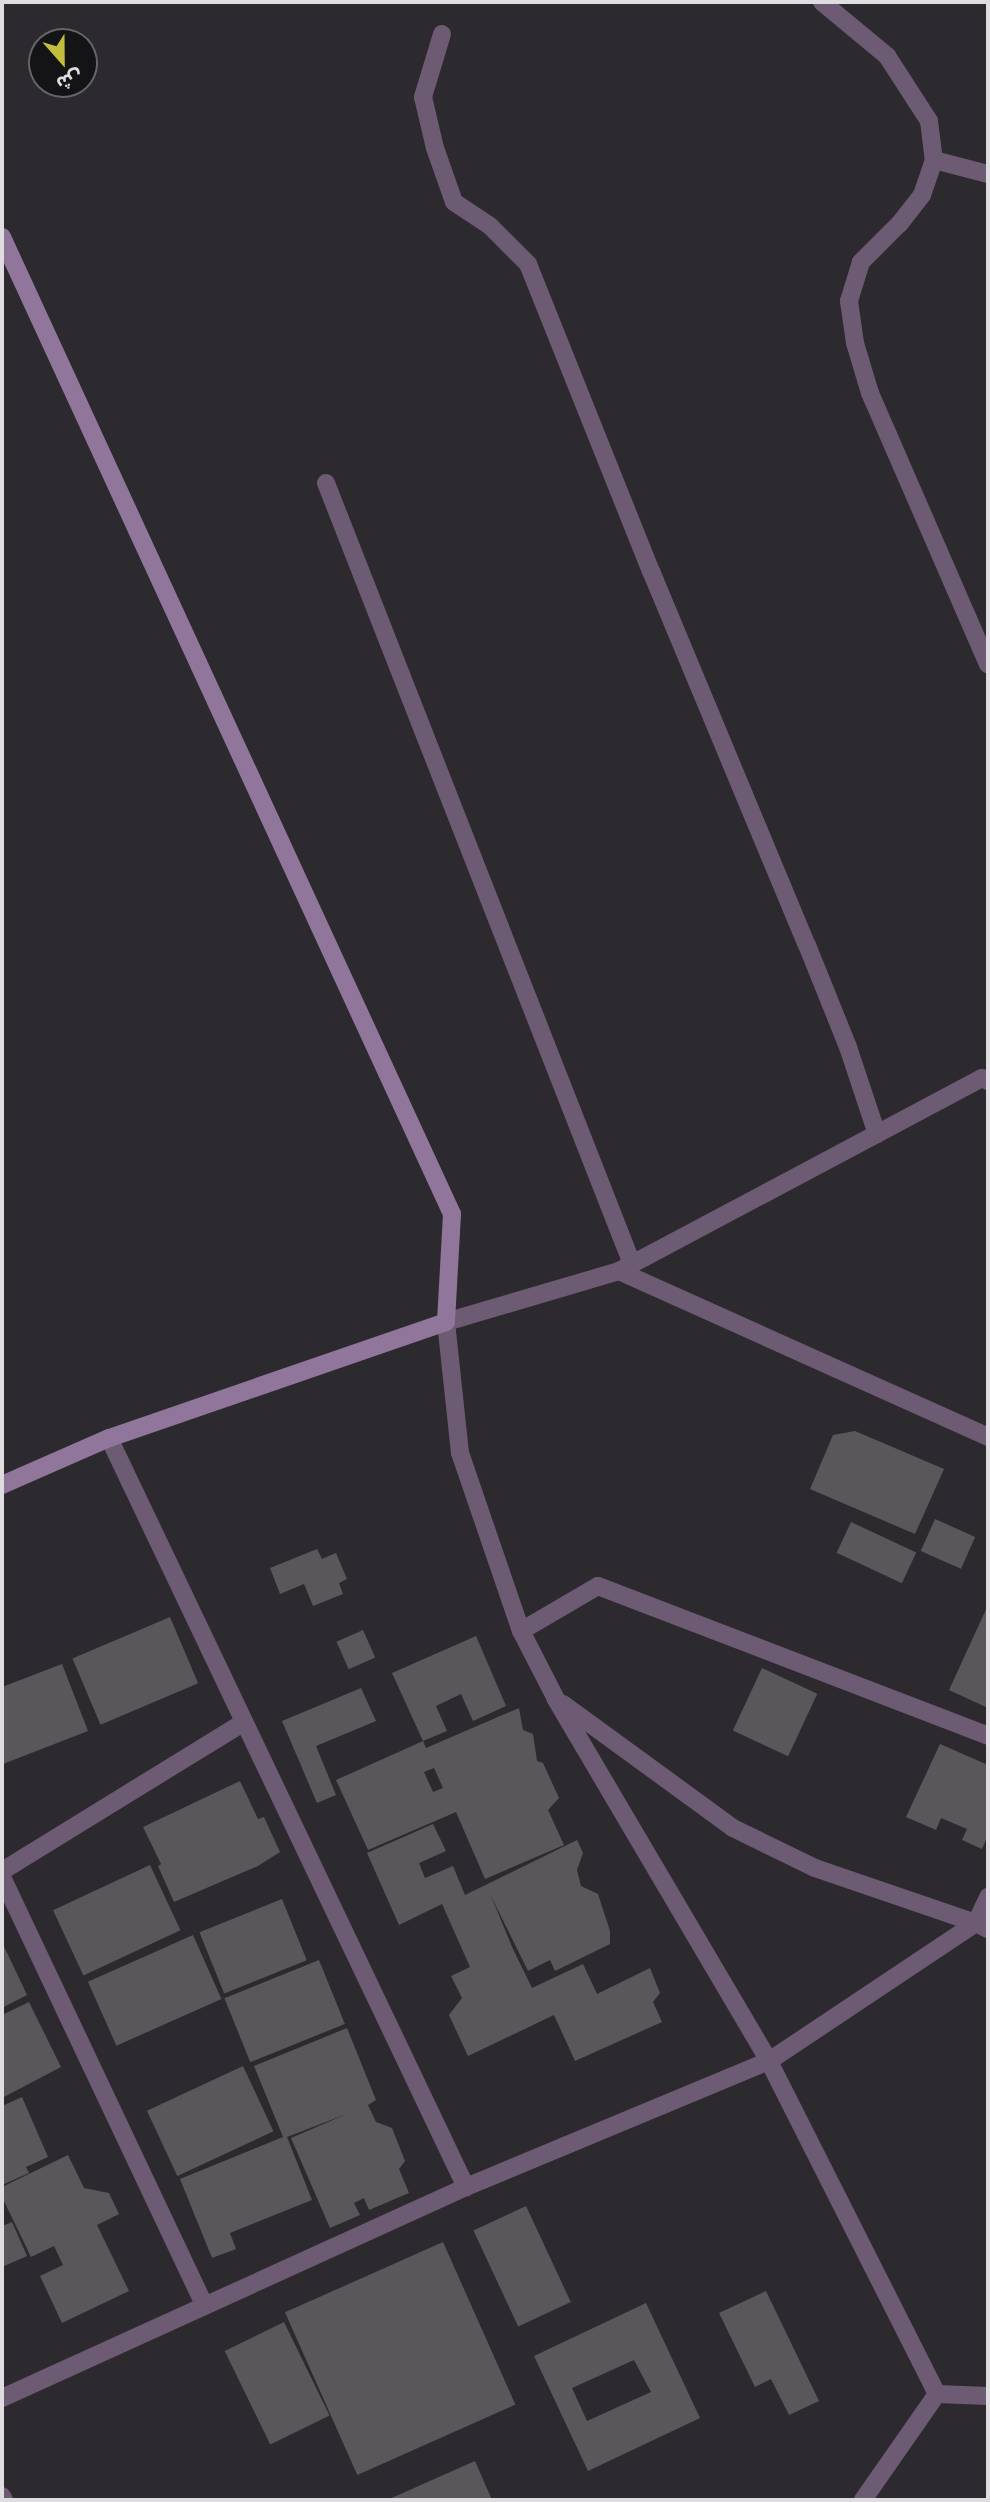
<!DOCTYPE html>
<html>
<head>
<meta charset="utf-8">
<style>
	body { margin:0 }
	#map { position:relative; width:990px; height:2502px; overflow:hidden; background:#2c2a2e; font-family:Manrope,"Noto Sans Arabic",sans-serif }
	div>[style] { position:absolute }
	.building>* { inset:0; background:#5a575b; transform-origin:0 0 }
	.street>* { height:18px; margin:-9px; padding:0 9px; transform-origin:9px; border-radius:9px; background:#6d5b73 }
	.secondary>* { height:18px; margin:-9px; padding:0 9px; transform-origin:9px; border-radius:9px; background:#91769c }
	span { translate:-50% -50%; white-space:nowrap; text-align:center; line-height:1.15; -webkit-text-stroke:5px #141315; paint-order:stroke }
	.frame { position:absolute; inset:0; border:4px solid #dfdde0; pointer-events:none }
	.north { position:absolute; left:28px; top:28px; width:70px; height:70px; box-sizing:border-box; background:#141315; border:2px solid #656466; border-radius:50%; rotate:159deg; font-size:19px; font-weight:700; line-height:28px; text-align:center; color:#dfdde0 }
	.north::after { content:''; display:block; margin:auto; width:24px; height:32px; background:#c3bd3e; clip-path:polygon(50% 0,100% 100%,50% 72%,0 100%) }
</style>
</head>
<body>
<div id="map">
	<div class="building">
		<i style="clip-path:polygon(855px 1431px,944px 1469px,915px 1534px,810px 1489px,833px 1435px)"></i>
		<i style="left:935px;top:1519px;width:44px;height:35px;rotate:24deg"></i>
		<i style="left:851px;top:1522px;width:72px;height:34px;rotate:25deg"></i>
		<i style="clip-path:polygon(317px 1549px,322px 1559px,336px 1553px,347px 1579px,339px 1583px,343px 1594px,313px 1606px,304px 1584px,280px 1594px,270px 1568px)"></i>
		<i style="clip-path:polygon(988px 1605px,988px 1708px,949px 1690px)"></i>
		<i style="left:170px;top:1617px;width:72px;height:106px;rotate:67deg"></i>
		<i style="left:363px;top:1630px;width:30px;height:29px;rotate:66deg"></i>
		<i style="clip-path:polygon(476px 1636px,506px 1706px,473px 1721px,461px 1694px,436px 1706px,447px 1731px,423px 1741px,392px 1673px)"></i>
		<i style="clip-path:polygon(62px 1664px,88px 1731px,3px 1764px,2px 1687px)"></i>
		<i style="left:762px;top:1668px;width:61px;height:69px;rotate:25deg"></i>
		<i style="clip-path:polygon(361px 1688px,376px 1721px,316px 1746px,336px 1795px,317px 1803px,282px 1721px)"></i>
		<i style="clip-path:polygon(evenodd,519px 1708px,523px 1730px,533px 1734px,537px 1761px,543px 1763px,559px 1798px,548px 1810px,564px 1845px,485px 1879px,456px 1812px,368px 1850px,336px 1780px,423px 1741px,426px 1748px,519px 1708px,434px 1768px,443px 1788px,433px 1792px,424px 1772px,434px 1768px)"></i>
		<i style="clip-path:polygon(940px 1744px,988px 1765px,988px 1835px,982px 1849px,962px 1840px,967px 1829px,941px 1818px,936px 1830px,906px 1817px)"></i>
		<i style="clip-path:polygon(240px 1781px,258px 1819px,264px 1817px,280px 1852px,258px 1866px,174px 1902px,158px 1866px,161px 1864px,143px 1827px)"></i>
		<i style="clip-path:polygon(433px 1824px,446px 1851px,419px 1863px,425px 1878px,453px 1866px,465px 1895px,577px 1840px,583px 1853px,577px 1870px,581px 1886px,598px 1894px,610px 1931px,610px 1944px,555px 1971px,550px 1960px,528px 1971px,491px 1896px,513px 1949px,532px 1988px,583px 1964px,597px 1994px,650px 1968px,660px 1993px,653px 2002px,662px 2022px,575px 2061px,554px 2015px,468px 2056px,449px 2015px,462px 1998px,451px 1976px,470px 1967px,442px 1904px,399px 1925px,367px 1853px)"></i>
		<i style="left:150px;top:1865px;width:72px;height:107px;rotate:65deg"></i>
		<i style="left:282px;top:1899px;width:66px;height:89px;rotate:68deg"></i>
		<i style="left:193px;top:1935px;width:70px;height:115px;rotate:66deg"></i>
		<i style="clip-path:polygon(2px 1942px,27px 1995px,2px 2008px)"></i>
		<i style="left:319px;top:1960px;width:69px;height:102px;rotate:68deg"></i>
		<i style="clip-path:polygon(29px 2002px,61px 2067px,2px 2098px,2px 2015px)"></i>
		<i style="clip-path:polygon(347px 2028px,376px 2100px,368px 2105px,376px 2122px,392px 2128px,405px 2161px,399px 2169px,409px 2193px,369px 2210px,364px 2198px,354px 2203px,360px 2215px,330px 2228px,291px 2138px,349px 2113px,287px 2137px,312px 2200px,230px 2233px,236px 2249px,212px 2258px,180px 2179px,283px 2137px,254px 2066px)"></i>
		<i style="left:243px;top:2066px;width:72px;height:106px;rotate:65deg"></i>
		<i style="clip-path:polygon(22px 2097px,48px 2157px,26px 2167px,29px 2173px,2px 2185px,2px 2106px)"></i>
		<i style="clip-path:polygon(68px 2155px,84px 2188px,109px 2193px,119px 2214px,97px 2225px,129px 2291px,62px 2323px,40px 2276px,63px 2265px,54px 2246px,31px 2257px,2px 2197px,2px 2187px)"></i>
		<i style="left:526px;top:2206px;width:106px;height:58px;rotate:65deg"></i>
		<i style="clip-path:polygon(12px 2222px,27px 2256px,2px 2267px,2px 2226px)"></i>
		<i style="left:443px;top:2242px;width:178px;height:173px;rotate:66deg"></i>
		<i style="clip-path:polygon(766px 2291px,819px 2401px,789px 2415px,771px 2379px,755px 2387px,719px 2313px)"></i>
		<i style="clip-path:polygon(evenodd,646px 2303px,700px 2418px,588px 2471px,534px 2356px,646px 2303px,634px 2360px,651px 2392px,587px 2421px,572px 2388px,634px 2360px)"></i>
		<i style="left:284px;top:2322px;width:104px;height:66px;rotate:64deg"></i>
		<i style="clip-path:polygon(475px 2461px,492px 2500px,387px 2500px)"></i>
	</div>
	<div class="street">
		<i style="left:822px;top:2px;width:85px;rotate:39.7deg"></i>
		<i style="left:887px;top:56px;width:77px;rotate:57.1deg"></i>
		<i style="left:929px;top:121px;width:39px;rotate:83deg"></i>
		<i style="left:934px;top:160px;width:37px;rotate:109deg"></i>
		<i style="left:922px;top:195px;width:37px;rotate:128deg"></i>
		<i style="left:899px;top:224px;width:54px;rotate:135deg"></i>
		<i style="left:861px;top:262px;width:41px;rotate:107.1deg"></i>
		<i style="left:849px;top:301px;width:42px;rotate:81.9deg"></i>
		<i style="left:855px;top:343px;width:52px;rotate:73.3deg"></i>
		<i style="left:870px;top:393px;width:296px;rotate:66.5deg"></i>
		<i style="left:442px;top:34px;width:66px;rotate:106.8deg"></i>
		<i style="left:423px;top:97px;width:52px;rotate:76.8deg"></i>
		<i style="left:435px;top:148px;width:57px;rotate:70.6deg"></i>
		<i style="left:454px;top:202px;width:43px;rotate:33.7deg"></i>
		<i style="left:490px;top:226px;width:54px;rotate:45deg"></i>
		<i style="left:528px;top:264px;width:331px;rotate:68.2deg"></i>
		<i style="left:651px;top:571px;width:405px;rotate:67.4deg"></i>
		<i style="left:807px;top:945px;width:110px;rotate:68.1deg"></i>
		<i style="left:848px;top:1047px;width:92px;rotate:71.6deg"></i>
		<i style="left:934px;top:160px;width:56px;rotate:14.5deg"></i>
		<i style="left:326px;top:483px;width:839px;rotate:68.6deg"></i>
		<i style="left:619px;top:1271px;width:405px;rotate:24.2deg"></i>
		<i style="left:109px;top:1438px;width:830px;rotate:64.52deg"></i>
		<i style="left:521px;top:1631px;width:89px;rotate:-30.3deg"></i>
		<i style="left:598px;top:1586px;width:418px;rotate:21deg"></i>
		<i style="left:563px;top:1704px;width:210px;rotate:36.1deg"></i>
		<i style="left:733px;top:1828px;width:91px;rotate:26deg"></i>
		<i style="left:815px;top:1868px;width:170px;rotate:18.9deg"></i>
		<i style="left:976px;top:1923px;width:29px;rotate:-65deg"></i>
		<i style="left:2px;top:1871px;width:283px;rotate:-31.6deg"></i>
		<i style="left:2px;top:1877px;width:473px;rotate:64.7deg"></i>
		<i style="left:937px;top:2394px;width:51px;rotate:2.2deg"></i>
		<i style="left:2px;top:2398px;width:510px;rotate:-24.45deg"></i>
		<i style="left:466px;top:2187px;width:328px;rotate:-22.6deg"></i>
		<i style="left:769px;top:2061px;width:249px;rotate:-33.7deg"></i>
		<i style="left:976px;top:1923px;width:13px;rotate:27deg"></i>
		<i style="left:2px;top:2496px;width:4px;rotate:63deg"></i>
		<i style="left:863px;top:2500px;width:129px;rotate:-55.1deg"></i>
		<i style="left:937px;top:2394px;width:373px;rotate:-116.8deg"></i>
		<i style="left:769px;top:2061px;width:420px;rotate:-120.5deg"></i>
		<i style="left:556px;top:1699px;width:76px;rotate:-117.2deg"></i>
		<i style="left:521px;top:1631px;width:188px;rotate:-108.9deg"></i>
		<i style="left:460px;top:1453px;width:132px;rotate:-96.1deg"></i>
		<i style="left:446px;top:1322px;width:180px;rotate:-16.4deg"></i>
		<i style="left:619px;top:1271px;width:411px;rotate:-28deg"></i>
		<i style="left:982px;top:1078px;width:7px;rotate:27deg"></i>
	</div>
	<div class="secondary">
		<i style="left:2px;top:237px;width:1076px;rotate:65.27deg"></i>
		<i style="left:452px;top:1214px;width:108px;rotate:93.2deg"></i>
		<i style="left:446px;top:1322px;width:356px;rotate:161deg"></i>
		<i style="left:109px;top:1438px;width:117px;rotate:156.3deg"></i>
	</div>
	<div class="frame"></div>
	<div class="north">ش</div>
</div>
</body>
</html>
